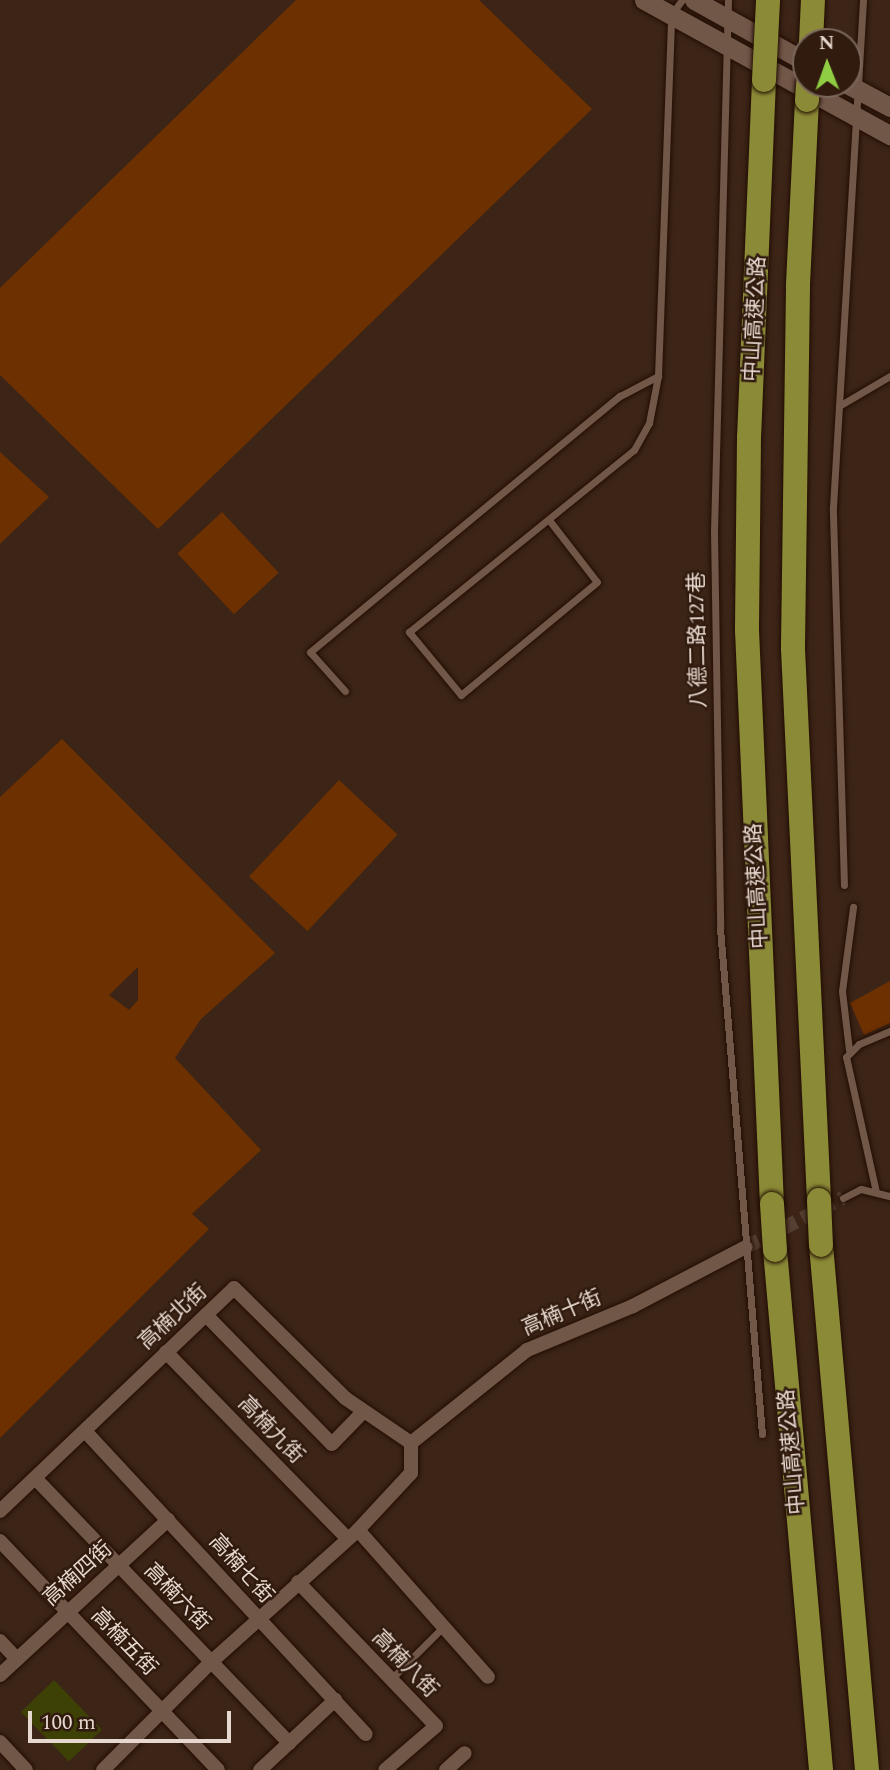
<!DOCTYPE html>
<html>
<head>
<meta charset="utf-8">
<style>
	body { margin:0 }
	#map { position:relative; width:890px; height:1770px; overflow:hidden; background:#3c2517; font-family:Spectral,"Noto Sans TC",serif }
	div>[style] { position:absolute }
	.green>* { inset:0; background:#3d4105; transform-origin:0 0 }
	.building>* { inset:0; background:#6d3000; transform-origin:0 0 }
	.street-tunnel>* { height:14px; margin-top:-7px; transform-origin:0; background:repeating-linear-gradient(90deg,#564033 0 14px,transparent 0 21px) }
	.roads { filter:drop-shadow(0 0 2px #220d03) drop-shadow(0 0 2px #220d03) }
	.lane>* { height:7px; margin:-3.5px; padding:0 3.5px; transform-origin:3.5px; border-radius:3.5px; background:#715748 }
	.street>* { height:14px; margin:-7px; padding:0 7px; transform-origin:7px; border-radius:7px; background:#715748 }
	.secondary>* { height:19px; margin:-9.5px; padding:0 9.5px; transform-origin:9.5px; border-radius:9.5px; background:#715748 }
	.highway>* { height:24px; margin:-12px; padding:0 12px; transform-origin:12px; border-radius:12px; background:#8b8b37 }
	.bridges { filter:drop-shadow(0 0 2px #220d03) drop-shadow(0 0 2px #220d03) }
	.highway-bridge>* { height:24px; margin:-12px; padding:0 12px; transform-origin:12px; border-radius:12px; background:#8b8b37 }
	span { translate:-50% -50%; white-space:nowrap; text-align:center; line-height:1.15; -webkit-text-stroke:5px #311b0e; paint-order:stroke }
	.street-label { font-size:21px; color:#e7d8cf }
	.north { position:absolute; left:792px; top:28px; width:70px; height:70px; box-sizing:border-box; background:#311b0e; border:2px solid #7a675b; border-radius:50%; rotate:359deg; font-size:19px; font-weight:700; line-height:28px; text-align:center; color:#e7d8cf }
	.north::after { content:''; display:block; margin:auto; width:24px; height:32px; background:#8fcd42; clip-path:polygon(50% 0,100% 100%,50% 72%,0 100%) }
	.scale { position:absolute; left:28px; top:1711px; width:203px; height:32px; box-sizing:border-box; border:4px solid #e7d8cf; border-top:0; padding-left:9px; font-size:21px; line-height:24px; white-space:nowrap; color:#e7d8cf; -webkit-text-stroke:5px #311b0e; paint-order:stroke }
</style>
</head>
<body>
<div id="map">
	<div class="green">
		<i style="left:54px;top:1680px;width:69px;height:46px;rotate:46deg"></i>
	</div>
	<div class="building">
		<i style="clip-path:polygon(296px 0,479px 0,592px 109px,158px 529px,0 375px,0 288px)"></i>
		<i style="clip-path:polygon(0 452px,49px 497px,0 544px)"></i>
		<i style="left:222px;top:512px;width:83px;height:61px;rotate:47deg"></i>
		<i style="clip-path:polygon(evenodd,62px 739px,275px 953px,201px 1019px,175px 1058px,261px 1150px,192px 1214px,209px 1229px,0 1438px,0 797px,62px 739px,138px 967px,138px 1000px,129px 1010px,109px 995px,138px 967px)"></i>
		<i style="left:339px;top:780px;width:80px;height:132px;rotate:43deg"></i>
		<i style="clip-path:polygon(890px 981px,890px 1023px,864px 1035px,850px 1003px)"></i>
	</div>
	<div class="street-tunnel">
		<i style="left:746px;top:1247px;width:109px;rotate:-26.8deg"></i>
	</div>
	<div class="roads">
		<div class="lane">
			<i style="left:728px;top:0;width:531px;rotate:91.51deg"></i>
			<i style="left:714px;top:531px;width:397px;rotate:89.1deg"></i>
			<i style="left:720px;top:928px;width:508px;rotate:85.26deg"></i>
			<i style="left:839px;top:406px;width:59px;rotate:-30.5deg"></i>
			<i style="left:549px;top:520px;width:78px;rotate:52.3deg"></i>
			<i style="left:597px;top:582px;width:177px;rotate:140.3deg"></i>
			<i style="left:461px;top:695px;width:82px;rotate:-129.5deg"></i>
			<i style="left:409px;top:632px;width:289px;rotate:-39deg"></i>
			<i style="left:634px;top:450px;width:31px;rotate:-61deg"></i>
			<i style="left:649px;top:423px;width:48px;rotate:-79.2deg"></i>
			<i style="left:658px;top:376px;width:361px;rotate:-87.9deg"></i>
			<i style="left:671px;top:15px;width:19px;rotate:-54deg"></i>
			<i style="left:345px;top:691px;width:52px;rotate:-131.9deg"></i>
			<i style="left:310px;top:652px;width:402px;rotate:-39.6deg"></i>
			<i style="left:620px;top:396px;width:43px;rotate:-27.8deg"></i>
			<i style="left:844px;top:885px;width:378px;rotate:-91.7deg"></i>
			<i style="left:833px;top:507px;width:508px;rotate:-86.61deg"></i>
			<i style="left:849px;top:1050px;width:59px;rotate:-96.8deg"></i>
			<i style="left:842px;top:991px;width:85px;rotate:-82.5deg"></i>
			<i style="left:876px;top:1192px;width:138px;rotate:-102.5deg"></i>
			<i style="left:846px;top:1057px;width:18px;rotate:-45deg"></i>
			<i style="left:859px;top:1044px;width:34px;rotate:-23deg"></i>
			<i style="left:843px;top:1198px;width:20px;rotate:-27deg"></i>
			<i style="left:861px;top:1189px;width:30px;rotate:14deg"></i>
			<i style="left:391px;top:1679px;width:74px;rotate:-45deg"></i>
		</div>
		<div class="street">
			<i style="left:206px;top:1315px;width:180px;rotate:45.7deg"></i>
			<i style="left:332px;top:1444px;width:45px;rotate:-45.9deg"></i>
			<i style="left:166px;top:1352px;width:258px;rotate:45.8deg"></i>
			<i style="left:85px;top:1431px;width:413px;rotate:47.2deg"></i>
			<i style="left:411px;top:1443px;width:149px;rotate:-38.7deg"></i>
			<i style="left:527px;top:1350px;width:115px;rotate:-22.5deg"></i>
			<i style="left:633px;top:1306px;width:127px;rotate:-27.6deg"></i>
			<i style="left:36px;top:1479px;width:366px;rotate:46.2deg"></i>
			<i style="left:0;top:1511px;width:323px;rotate:-43.6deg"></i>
			<i style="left:234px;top:1288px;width:156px;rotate:44.7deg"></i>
			<i style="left:345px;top:1398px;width:80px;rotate:34.3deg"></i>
			<i style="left:358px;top:1530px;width:196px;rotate:48.5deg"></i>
			<i style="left:0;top:1541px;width:316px;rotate:46.4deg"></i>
			<i style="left:298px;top:1582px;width:199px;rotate:46.2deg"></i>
			<i style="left:436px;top:1726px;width:67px;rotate:139.2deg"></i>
			<i style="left:0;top:1641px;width:25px;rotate:47deg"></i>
			<i style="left:0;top:1675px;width:229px;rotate:-42.7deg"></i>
			<i style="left:0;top:1742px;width:38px;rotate:47deg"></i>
			<i style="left:103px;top:1770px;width:151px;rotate:-45deg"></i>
			<i style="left:210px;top:1663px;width:199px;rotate:-41.9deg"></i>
			<i style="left:358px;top:1530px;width:78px;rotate:-47.1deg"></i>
			<i style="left:411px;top:1473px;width:30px;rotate:-90deg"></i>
			<i style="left:260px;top:1770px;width:103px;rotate:-43deg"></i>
			<i style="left:446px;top:1770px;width:25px;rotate:-42deg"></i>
		</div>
		<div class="secondary">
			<i style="left:644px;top:0;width:281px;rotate:28.8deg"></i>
			<i style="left:694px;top:0;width:128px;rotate:29deg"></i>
			<i style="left:847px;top:84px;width:49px;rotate:28.1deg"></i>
		</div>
		<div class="highway">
			<i style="left:811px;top:42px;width:42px;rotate:-87.3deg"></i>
			<i style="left:764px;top:80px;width:357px;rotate:92.4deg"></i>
			<i style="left:749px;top:437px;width:193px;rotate:90.6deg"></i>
			<i style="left:747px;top:630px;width:575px;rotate:87.51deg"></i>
			<i style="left:807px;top:100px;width:187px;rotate:92.8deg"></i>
			<i style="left:798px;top:287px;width:362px;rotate:90.8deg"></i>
			<i style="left:793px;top:649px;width:552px;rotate:87.3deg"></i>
			<i style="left:821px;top:1245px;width:527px;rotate:84.99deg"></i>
			<i style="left:775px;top:1250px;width:522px;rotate:84.94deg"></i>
		</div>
	</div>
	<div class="bridges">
		<div class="highway-bridge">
			<i style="left:764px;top:80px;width:80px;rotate:-87.1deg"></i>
			<i style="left:807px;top:100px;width:16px;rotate:-86deg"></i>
			<i style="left:819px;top:1200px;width:45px;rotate:87.5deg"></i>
			<i style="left:772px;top:1204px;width:46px;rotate:86.3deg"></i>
		</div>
	</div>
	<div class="street-label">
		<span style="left:755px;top:319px;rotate:-87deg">中山高速公路</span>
		<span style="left:698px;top:640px;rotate:-91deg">八德二路127巷</span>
		<span style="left:757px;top:886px;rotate:-93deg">中山高速公路</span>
		<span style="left:562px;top:1313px;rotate:-23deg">高楠十街</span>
		<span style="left:173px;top:1317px;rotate:-43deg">高楠北街</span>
		<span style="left:271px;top:1430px;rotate:46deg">高楠九街</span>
		<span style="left:792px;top:1452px;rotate:-95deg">中山高速公路</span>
		<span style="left:241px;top:1569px;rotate:48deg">高楠七街</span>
		<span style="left:78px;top:1574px;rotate:-42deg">高楠四街</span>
		<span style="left:177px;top:1597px;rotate:46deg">高楠六街</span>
		<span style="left:124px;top:1642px;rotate:46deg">高楠五街</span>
		<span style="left:405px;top:1664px;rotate:46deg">高楠八街</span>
	</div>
	<div class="north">N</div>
	<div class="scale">100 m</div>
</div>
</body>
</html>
